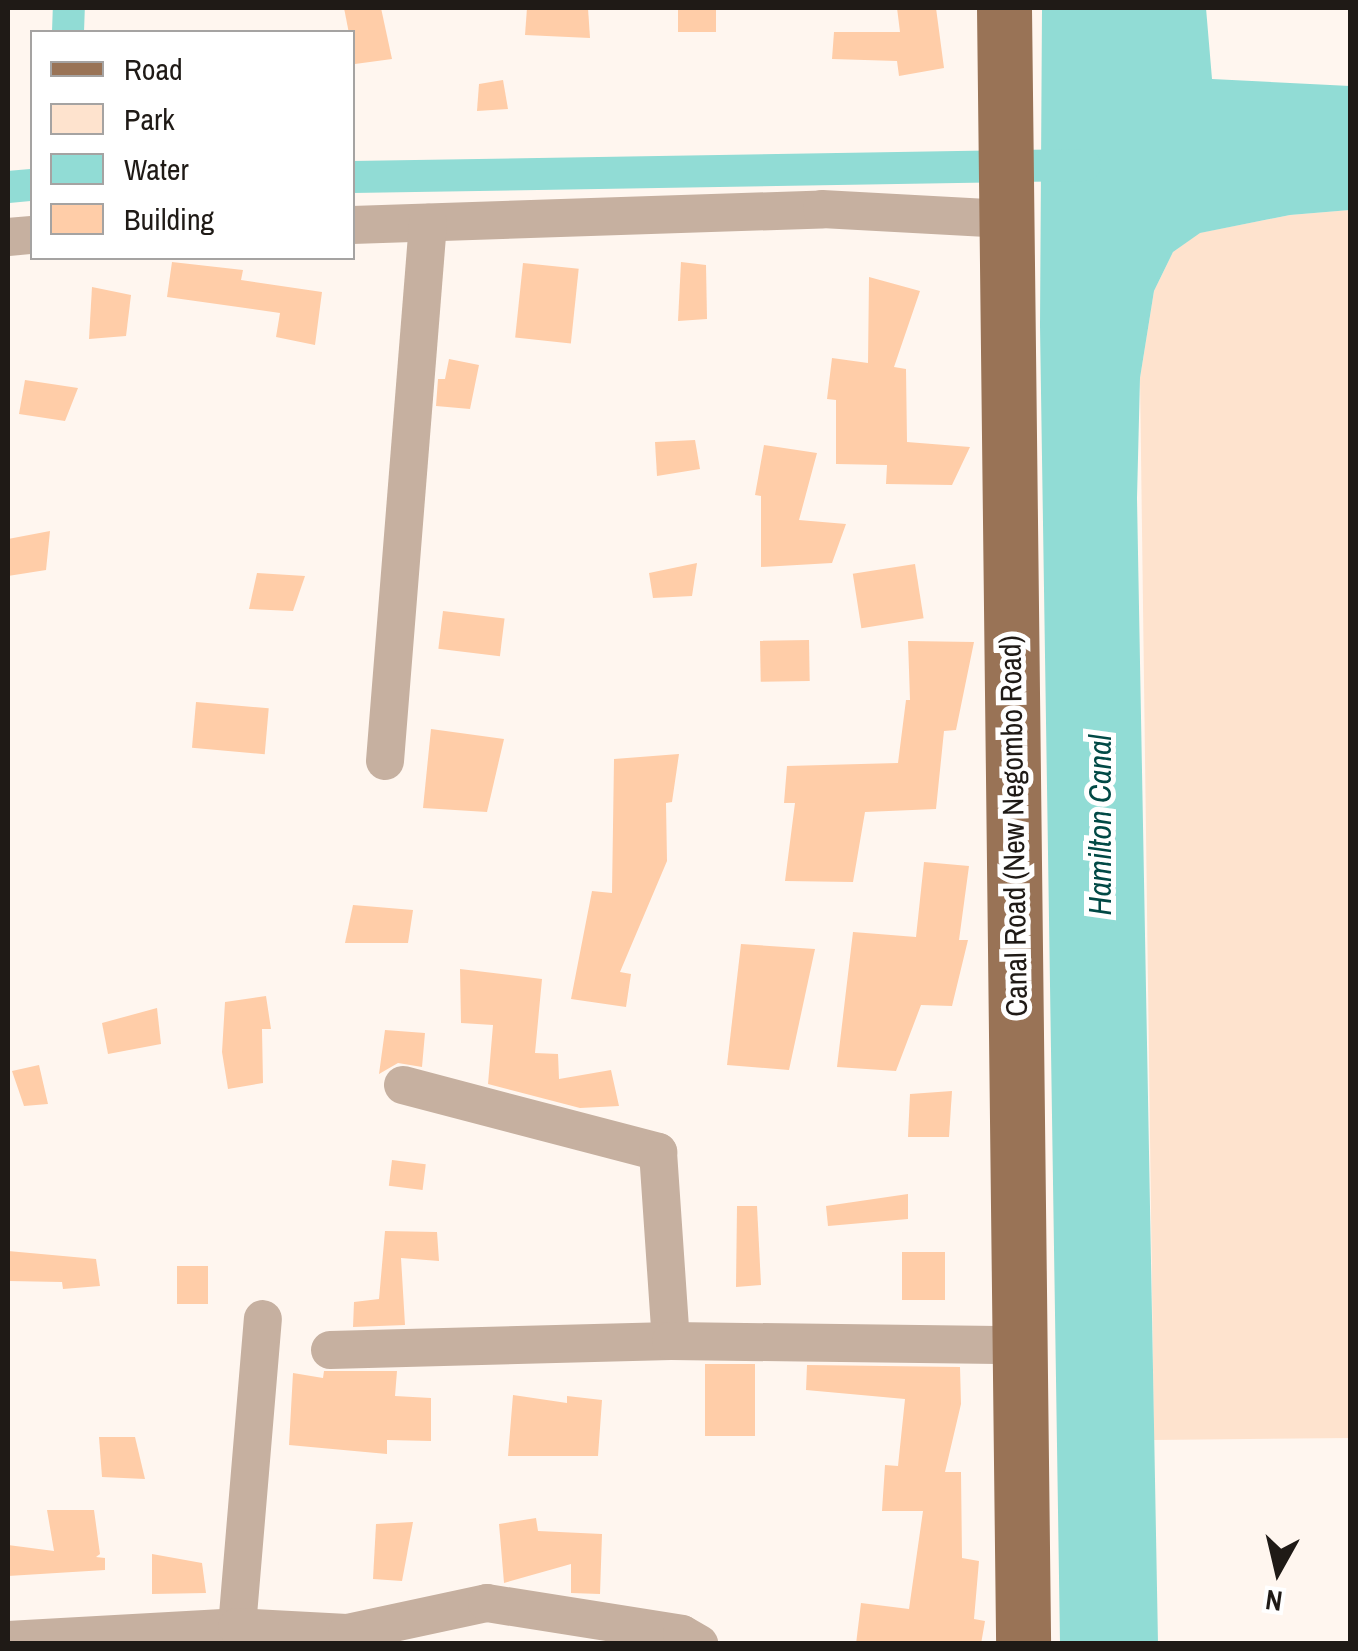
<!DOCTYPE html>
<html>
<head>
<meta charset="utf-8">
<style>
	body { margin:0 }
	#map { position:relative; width:1358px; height:1651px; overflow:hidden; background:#fff6ef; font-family:"Archivo Narrow",sans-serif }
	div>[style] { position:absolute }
	.green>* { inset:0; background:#fee3ce }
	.water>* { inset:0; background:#91dcd5 }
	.canal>* { height:32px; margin:-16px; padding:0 16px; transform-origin:16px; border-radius:16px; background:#91dcd5 }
	.building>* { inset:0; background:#ffcda8; transform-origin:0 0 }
	.street>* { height:38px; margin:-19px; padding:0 19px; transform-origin:19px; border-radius:19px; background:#c6b0a0 }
	.primary>* { height:55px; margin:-27.5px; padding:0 27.5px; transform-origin:27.5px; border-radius:27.5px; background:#997356 }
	span { translate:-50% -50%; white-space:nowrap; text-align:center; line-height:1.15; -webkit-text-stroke:10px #fff; paint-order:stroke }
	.street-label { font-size:30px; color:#1f1a16 }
	.water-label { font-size:32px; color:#014945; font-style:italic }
	.frame { position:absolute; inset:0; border:10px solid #1f1a16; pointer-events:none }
	.legend { position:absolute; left:30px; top:30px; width:325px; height:230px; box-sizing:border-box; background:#fff; border:2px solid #a5a3a2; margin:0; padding:12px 18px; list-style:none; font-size:30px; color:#1f1a16 }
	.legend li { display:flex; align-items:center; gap:20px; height:50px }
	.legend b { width:50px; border:2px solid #a5a3a2 }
	.north { position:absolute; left:1228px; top:1521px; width:100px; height:100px; -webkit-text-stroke:8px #fff; paint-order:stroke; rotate:188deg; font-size:28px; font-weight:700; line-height:40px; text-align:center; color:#1f1a16 }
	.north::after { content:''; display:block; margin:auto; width:35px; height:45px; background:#1f1a16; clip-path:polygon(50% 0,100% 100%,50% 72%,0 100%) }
</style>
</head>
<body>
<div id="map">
	<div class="green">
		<i style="clip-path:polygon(1350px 210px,1350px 1438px,1154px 1440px,1140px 378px,1154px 291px,1173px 252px,1199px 233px,1290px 215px)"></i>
	</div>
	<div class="water">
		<i style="clip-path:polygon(1042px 8px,1206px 8px,1212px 79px,1350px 86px,1350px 210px,1290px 215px,1200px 233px,1173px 252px,1154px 291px,1140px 378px,1137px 498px,1158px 1643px,1060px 1643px,1040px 326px)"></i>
	</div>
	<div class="canal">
		<i style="left:68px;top:32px;width:24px;rotate:-88deg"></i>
		<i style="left:352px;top:177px;width:733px;rotate:-0.94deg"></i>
		<i style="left:8px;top:187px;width:24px;rotate:-5deg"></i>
	</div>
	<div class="building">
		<i style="clip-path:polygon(344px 8px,381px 8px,392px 59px,355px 64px)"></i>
		<i style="clip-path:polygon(527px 8px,588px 8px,590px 38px,525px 35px)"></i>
		<i style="left:678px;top:8px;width:38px;height:24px"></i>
		<i style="clip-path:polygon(897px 8px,936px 8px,944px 68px,899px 76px,897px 61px,832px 59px,834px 32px,900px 32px)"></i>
		<i style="clip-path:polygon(503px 80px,508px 109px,477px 111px,479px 84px)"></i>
		<i style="clip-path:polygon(172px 262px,243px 270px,241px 280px,322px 292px,315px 345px,276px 337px,280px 313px,167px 297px)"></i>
		<i style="clip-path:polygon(681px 262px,706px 265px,707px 319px,678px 321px)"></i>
		<i style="left:523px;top:263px;width:56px;height:75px;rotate:6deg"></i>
		<i style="clip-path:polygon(869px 277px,920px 291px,894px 367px,906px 369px,907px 442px,970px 447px,952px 485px,886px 484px,887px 465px,836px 464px,836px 400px,827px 399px,832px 358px,868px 363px)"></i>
		<i style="clip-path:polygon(92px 287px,131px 295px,126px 336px,89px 339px)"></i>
		<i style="clip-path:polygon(449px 359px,479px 365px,470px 409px,436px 406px,438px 379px,445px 379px)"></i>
		<i style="clip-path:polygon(25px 380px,78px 388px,65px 421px,19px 414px)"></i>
		<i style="clip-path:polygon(695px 440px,700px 469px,657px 476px,655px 442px)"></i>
		<i style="clip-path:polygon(764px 445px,817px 453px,799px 520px,846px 524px,832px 563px,761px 567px,761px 496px,755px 495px)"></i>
		<i style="clip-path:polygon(50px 531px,46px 570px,8px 576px,8px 539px)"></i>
		<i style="clip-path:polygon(697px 563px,692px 596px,653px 598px,649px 573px)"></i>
		<i style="left:915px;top:564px;width:55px;height:63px;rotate:81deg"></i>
		<i style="clip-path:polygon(257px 573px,305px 576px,293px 611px,249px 609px)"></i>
		<i style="left:443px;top:611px;width:62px;height:38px;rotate:7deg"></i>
		<i style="left:809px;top:640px;width:41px;height:49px;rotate:89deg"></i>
		<i style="clip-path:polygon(908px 641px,974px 642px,956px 730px,944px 731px,936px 809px,865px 812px,853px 882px,785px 881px,795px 803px,784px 803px,787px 766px,898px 763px,906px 700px,910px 700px)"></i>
		<i style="left:196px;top:702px;width:73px;height:46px;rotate:5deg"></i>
		<i style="clip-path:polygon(431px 729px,504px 739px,487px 812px,423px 808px)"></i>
		<i style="clip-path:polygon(679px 754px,672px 802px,666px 803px,667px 861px,620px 972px,631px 974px,626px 1007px,571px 999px,592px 891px,612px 893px,614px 759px)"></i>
		<i style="clip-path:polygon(924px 862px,969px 866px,959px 940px,968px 940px,952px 1006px,921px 1005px,896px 1071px,837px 1067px,853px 932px,916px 937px)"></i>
		<i style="clip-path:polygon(353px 905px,413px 910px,408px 943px,345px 943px)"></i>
		<i style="clip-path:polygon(741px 944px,815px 949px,789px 1070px,727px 1065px)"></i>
		<i style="clip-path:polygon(460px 969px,542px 979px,535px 1053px,558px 1054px,559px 1079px,611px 1070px,619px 1106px,580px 1108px,488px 1084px,493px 1025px,461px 1023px)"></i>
		<i style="clip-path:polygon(266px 996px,271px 1029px,262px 1029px,263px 1083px,228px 1089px,222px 1052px,225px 1002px)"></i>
		<i style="clip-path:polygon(157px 1008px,161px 1044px,108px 1054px,102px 1023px)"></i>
		<i style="clip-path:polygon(385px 1030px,425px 1033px,422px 1067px,398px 1063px,379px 1074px)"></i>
		<i style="clip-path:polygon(39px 1065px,48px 1104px,24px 1106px,12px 1071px)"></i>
		<i style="clip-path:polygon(952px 1091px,949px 1137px,908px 1137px,910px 1094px)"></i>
		<i style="left:392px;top:1160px;width:34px;height:26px;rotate:7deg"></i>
		<i style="clip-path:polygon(908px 1194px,908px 1219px,828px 1226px,826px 1206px)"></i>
		<i style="clip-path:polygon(737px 1206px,757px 1206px,761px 1285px,736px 1287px)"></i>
		<i style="clip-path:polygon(385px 1231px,437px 1232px,439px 1261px,401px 1258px,405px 1325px,353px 1327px,354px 1302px,379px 1299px)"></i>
		<i style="clip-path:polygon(8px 1251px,96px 1259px,100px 1286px,63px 1289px,62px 1282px,8px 1281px)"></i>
		<i style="left:902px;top:1252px;width:43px;height:48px"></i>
		<i style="left:208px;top:1266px;width:38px;height:31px;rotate:90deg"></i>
		<i style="left:705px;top:1364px;width:50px;height:72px"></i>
		<i style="clip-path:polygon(807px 1365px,960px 1367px,961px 1404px,945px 1472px,961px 1472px,962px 1558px,979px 1561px,974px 1619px,985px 1621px,981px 1644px,856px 1644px,861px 1603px,909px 1609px,923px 1511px,882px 1511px,885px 1465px,898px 1466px,905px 1399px,806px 1390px)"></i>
		<i style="clip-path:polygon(324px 1371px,397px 1371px,395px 1396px,431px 1398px,431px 1441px,387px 1440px,387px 1454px,289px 1445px,293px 1373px,323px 1378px)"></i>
		<i style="clip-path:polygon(513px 1395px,567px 1403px,567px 1396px,602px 1400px,598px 1456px,508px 1456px)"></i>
		<i style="clip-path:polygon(99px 1437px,135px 1437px,145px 1479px,102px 1477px)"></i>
		<i style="clip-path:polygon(47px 1510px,94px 1510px,100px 1554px,96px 1557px,105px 1558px,105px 1570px,8px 1576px,8px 1545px,54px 1551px)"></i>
		<i style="clip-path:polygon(536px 1518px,538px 1531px,602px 1534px,600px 1594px,571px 1593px,571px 1564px,504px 1583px,499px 1524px)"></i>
		<i style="clip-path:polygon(413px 1522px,402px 1581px,373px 1579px,376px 1524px)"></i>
		<i style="clip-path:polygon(152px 1554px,202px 1563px,206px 1593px,152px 1594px)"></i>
	</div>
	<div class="street">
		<i style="left:352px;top:225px;width:470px;rotate:-1.9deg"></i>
		<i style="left:822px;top:209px;width:184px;rotate:3.1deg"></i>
		<i style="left:8px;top:237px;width:24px;rotate:-5deg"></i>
		<i style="left:385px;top:761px;width:540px;rotate:-85.43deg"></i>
		<i style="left:403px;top:1085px;width:264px;rotate:14.7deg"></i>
		<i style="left:658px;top:1152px;width:189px;rotate:86.1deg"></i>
		<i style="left:330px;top:1350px;width:341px;rotate:-1.5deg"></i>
		<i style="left:671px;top:1341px;width:349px;rotate:0.7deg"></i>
		<i style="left:237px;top:1627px;width:309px;rotate:-85.2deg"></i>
		<i style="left:8px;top:1640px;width:229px;rotate:-3.2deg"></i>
		<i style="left:237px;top:1627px;width:110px;rotate:3.1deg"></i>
		<i style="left:347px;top:1633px;width:143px;rotate:-12.1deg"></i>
		<i style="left:487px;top:1603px;width:197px;rotate:9deg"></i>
		<i style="left:682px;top:1634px;width:20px;rotate:30deg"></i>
	</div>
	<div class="primary">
		<i style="left:1004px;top:8px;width:1636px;rotate:89.33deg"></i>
	</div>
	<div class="street-label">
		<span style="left:1013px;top:826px;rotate:-91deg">Canal Road (New Negombo Road)</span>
	</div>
	<div class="water-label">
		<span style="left:1100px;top:825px;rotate:-90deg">Hamilton Canal</span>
	</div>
	<div class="frame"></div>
	<ul class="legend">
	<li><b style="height:12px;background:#997356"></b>Road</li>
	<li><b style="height:28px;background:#fee3ce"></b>Park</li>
	<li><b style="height:28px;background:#91dcd5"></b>Water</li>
	<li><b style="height:28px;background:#ffcda8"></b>Building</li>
	</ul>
	<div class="north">N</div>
</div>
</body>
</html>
